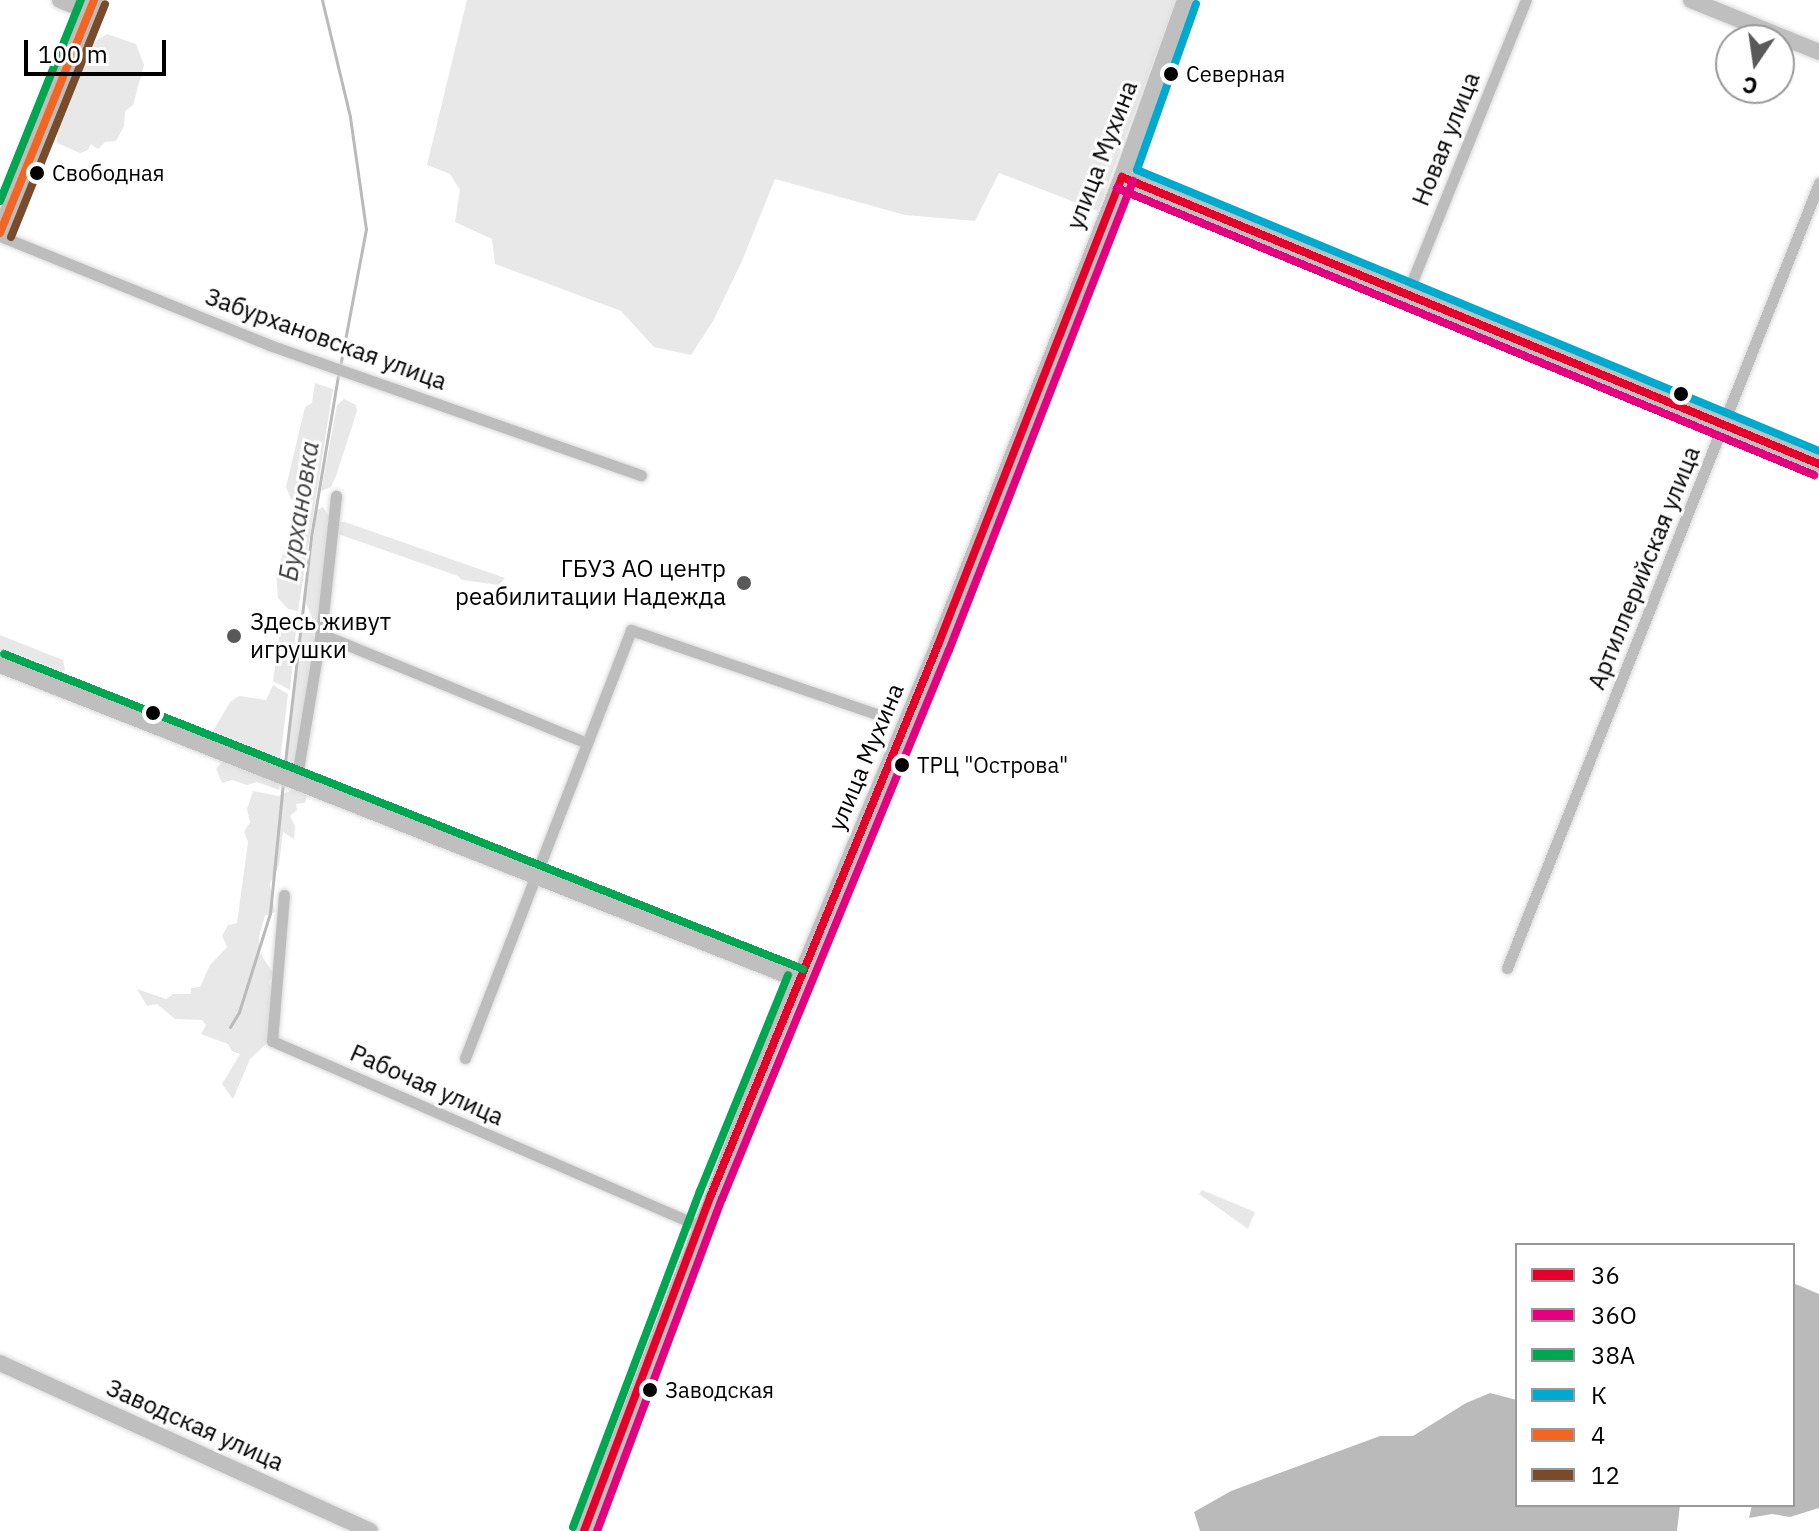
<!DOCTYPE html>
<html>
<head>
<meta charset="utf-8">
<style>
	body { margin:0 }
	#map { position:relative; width:1819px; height:1531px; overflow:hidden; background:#fff; font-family:"IBM Plex Sans",sans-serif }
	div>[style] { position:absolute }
	.green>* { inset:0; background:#e8e8e8 }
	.water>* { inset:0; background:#bababa }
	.stream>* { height:3px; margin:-1.5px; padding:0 1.5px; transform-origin:1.5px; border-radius:1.5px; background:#bababa }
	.roads { filter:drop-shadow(0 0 2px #dbdbdb) drop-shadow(0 0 2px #dbdbdb) }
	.street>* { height:11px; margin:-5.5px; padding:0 5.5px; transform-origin:5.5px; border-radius:5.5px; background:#bdbdbd }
	.secondary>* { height:16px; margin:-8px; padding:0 8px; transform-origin:8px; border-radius:8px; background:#bfbfbf }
	.primary>* { height:18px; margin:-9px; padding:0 9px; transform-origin:9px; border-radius:9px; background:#bdbdbd }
	.bus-1>* { height:8px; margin:-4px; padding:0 4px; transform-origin:4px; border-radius:4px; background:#e4002b }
	.bus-2>* { height:8px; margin:-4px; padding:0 4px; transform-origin:4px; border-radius:4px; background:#e5007d }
	.bus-3>* { height:8px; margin:-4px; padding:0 4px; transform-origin:4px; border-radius:4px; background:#00a651 }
	.bus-4>* { height:8px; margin:-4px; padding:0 4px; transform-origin:4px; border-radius:4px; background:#00a9ce }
	.bus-5>* { height:8px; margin:-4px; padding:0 4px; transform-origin:4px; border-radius:4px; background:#f26522 }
	.bus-6>* { height:8px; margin:-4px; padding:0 4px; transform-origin:4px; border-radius:4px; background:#7a4b2a }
	.dots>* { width:22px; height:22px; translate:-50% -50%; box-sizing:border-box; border:4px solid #fff; border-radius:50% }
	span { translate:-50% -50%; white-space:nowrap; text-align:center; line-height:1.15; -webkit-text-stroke:6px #fff; paint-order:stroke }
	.bus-label { font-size:22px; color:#000 }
	.left { translate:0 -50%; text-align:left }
	.street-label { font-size:24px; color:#000 }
	.poi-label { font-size:24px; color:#000 }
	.right { translate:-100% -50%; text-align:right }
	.water-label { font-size:26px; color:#3e3e3e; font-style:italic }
	.legend { position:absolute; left:1515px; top:1243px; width:280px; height:264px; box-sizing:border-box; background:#fff; border:2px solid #999; margin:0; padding:10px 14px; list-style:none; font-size:24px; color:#000 }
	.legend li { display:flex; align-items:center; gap:16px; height:40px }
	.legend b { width:40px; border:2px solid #999 }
	.north { position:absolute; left:1715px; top:24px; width:80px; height:80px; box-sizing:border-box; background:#fff; border:2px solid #999; border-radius:50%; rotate:193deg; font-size:22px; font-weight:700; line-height:32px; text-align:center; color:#000 }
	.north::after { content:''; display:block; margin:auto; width:28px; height:36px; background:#595959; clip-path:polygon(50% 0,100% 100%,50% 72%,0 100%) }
	.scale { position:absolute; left:24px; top:40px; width:142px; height:36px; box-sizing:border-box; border:4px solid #000; border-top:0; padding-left:10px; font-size:24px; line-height:28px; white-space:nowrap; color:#000; -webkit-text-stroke:6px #fff; paint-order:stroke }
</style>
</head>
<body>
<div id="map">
	<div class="green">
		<i style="clip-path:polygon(467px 0,1176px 0,1098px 211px,999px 173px,975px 221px,905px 215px,775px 179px,742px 261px,713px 321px,691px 355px,654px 347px,621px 311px,495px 264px,492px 239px,455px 222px,460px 190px,450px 174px,427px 165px)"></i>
		<i style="clip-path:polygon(107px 34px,136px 44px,144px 65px,133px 105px,125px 111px,124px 126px,116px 141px,105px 142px,98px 149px,91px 144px,88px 150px,80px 153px,57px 143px,57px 122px,91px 44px)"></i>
		<i style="clip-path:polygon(315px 383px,333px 389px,298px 611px,288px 609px,278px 598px,276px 572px,303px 506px,291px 499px,286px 487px,305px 407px,312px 403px)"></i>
		<i style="clip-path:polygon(344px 399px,356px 405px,357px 411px,336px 476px,331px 487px,321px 491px,337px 405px)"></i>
		<i style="clip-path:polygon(323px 507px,329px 516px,317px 629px,305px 601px,317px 510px)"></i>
		<i style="clip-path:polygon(338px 522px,345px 522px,505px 578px,499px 585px,462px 580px,458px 576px,338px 534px)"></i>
		<i style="clip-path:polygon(282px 618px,297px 620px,290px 690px,273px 681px)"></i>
		<i style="clip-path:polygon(311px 625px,314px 641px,293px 778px,285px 775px,288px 746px,303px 626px)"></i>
		<i style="clip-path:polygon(0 635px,63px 660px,65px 670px,56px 675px,44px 672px,41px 663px,0 651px)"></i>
		<i style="clip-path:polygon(273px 685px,288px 694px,279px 769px,216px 746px,209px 738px,230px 702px,239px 696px,266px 700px)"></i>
		<i style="clip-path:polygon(226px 757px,280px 783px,279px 790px,257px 782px,247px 785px,232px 780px,222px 783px,216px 769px)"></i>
		<i style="clip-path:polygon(297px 788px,307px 796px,305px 803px,296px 804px,297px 810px,290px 816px,295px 826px,294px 839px,283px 832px,279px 865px,270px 884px,275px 912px,265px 916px,259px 936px,260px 953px,273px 973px,269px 982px,272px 993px,269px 1029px,266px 1044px,250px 1059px,233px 1099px,222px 1084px,240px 1054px,232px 1051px,228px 1044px,201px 1034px,206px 1025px,202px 1020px,175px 1019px,157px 1004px,147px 1006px,137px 989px,166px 999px,173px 994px,191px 994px,191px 988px,200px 987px,210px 965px,227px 947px,222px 936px,228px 925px,237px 923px,248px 842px,244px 832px,250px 822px,247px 809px,253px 791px,278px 796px)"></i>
		<i style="clip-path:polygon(1202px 1190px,1255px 1212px,1248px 1229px,1199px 1194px)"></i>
	</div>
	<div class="water">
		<i style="clip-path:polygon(1793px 1283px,1819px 1294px,1819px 1508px,1790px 1517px,1772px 1514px,1749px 1518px,1752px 1505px,1793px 1505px)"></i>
		<i style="clip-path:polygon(1490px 1393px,1517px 1400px,1517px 1505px,1680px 1505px,1677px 1531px,1200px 1531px,1194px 1512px,1231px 1491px,1380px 1436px,1413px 1436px,1466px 1403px)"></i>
	</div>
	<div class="stream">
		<i style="left:322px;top:0;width:120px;rotate:76.5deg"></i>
		<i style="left:350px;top:117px;width:113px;rotate:81.9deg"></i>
		<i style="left:366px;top:229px;width:140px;rotate:100.7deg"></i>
		<i style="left:284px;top:771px;width:236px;rotate:-83.4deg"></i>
		<i style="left:311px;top:537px;width:164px;rotate:-80.5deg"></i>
		<i style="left:230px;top:1027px;width:17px;rotate:-59deg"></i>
		<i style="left:239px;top:1012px;width:104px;rotate:-72.6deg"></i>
		<i style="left:270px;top:913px;width:131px;rotate:-84.3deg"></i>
	</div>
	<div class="roads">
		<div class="street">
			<i style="left:0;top:236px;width:293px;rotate:22deg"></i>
			<i style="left:272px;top:346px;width:391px;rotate:19.3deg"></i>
			<i style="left:1407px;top:294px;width:317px;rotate:-68deg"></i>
			<i style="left:321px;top:634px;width:287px;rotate:22.3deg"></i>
			<i style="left:296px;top:782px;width:159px;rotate:-80.6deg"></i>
			<i style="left:322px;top:625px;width:130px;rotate:-83.8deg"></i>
			<i style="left:284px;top:895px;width:146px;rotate:94.7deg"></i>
			<i style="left:272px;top:1041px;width:466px;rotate:23.4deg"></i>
			<i style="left:1507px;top:968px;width:845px;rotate:-68.32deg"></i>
			<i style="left:465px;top:1058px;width:459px;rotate:-68.8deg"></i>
			<i style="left:631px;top:630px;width:262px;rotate:18.9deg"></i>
		</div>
		<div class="secondary">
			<i style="left:60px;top:0;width:31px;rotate:22deg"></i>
			<i style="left:1691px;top:0;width:138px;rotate:22.1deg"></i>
			<i style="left:1122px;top:177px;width:754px;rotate:22.38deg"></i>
			<i style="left:0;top:665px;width:859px;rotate:21.52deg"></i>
			<i style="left:0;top:1363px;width:406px;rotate:24.4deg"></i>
			<i style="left:584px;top:1531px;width:506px;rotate:-68.91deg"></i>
			<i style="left:766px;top:1059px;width:448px;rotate:-67.4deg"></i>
			<i style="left:938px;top:645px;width:503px;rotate:-68.54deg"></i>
			<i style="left:1122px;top:177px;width:188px;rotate:-70.4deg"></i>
		</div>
		<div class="primary">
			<i style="left:0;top:233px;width:251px;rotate:-68deg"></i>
		</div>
	</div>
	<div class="bus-1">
		<i style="left:1122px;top:177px;width:754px;rotate:22.38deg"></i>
		<i style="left:584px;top:1531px;width:359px;rotate:-69.3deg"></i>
		<i style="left:711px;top:1195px;width:595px;rotate:-67.57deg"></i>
		<i style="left:938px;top:645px;width:503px;rotate:-68.54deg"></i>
	</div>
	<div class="bus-2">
		<i style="left:1117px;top:188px;width:754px;rotate:22.38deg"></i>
		<i style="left:597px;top:1531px;width:355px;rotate:-69.4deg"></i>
		<i style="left:722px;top:1199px;width:594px;rotate:-67.54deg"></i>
		<i style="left:949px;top:650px;width:504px;rotate:-68.58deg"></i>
	</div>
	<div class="bus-3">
		<i style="left:0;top:201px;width:217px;rotate:-68.1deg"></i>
		<i style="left:4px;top:654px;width:859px;rotate:21.52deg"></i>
		<i style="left:573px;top:1527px;width:359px;rotate:-69.3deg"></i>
		<i style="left:700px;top:1191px;width:233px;rotate:-67.8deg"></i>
	</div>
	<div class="bus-4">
		<i style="left:1196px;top:4px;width:176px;rotate:109.6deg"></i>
		<i style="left:1137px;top:170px;width:738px;rotate:22.39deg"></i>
	</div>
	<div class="bus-5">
		<i style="left:0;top:233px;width:251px;rotate:-68deg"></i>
	</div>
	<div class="bus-6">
		<i style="left:11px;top:237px;width:251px;rotate:-68deg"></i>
	</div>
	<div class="dots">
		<i style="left:1171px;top:74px;background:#000"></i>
		<i style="left:37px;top:173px;background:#000"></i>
		<i style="left:1681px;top:394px;background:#000"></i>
		<i style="left:744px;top:583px;background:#595959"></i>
		<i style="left:234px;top:636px;background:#595959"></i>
		<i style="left:153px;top:713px;background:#000"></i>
		<i style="left:902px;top:765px;background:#000"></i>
		<i style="left:650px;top:1390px;background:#000"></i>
	</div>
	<div class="bus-label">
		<span class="left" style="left:1186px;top:74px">Северная</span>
		<span class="left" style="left:52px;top:173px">Свободная</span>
		<span class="left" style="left:917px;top:765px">ТРЦ "Острова"</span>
		<span class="left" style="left:665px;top:1390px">Заводская</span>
	</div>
	<div class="street-label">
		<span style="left:1446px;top:139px;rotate:-68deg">Новая улица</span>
		<span style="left:1102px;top:155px;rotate:-69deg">улица Мухина</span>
		<span style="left:326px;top:339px;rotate:20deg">Забурхановская улица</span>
		<span style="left:1644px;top:568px;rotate:-68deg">Артиллерийская улица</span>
		<span style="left:866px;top:757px;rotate:-67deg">улица Мухина</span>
		<span style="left:427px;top:1085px;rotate:24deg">Рабочая улица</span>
		<span style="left:195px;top:1425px;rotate:24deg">Заводская улица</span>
	</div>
	<div class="poi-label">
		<span class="right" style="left:726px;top:583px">ГБУЗ АО центр<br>реабилитации Надежда</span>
		<span class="left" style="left:250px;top:636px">Здесь живут<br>игрушки</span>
	</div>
	<div class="water-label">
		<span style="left:299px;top:511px;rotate:-81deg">Бурхановка</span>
	</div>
	<ul class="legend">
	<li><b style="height:10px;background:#e4002b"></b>36</li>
	<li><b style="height:10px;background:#e5007d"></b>36О</li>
	<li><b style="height:10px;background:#00a651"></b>38А</li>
	<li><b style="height:10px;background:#00a9ce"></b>К</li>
	<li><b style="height:10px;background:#f26522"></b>4</li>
	<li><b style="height:10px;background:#7a4b2a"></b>12</li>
	</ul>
	<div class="north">С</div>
	<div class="scale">100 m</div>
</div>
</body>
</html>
